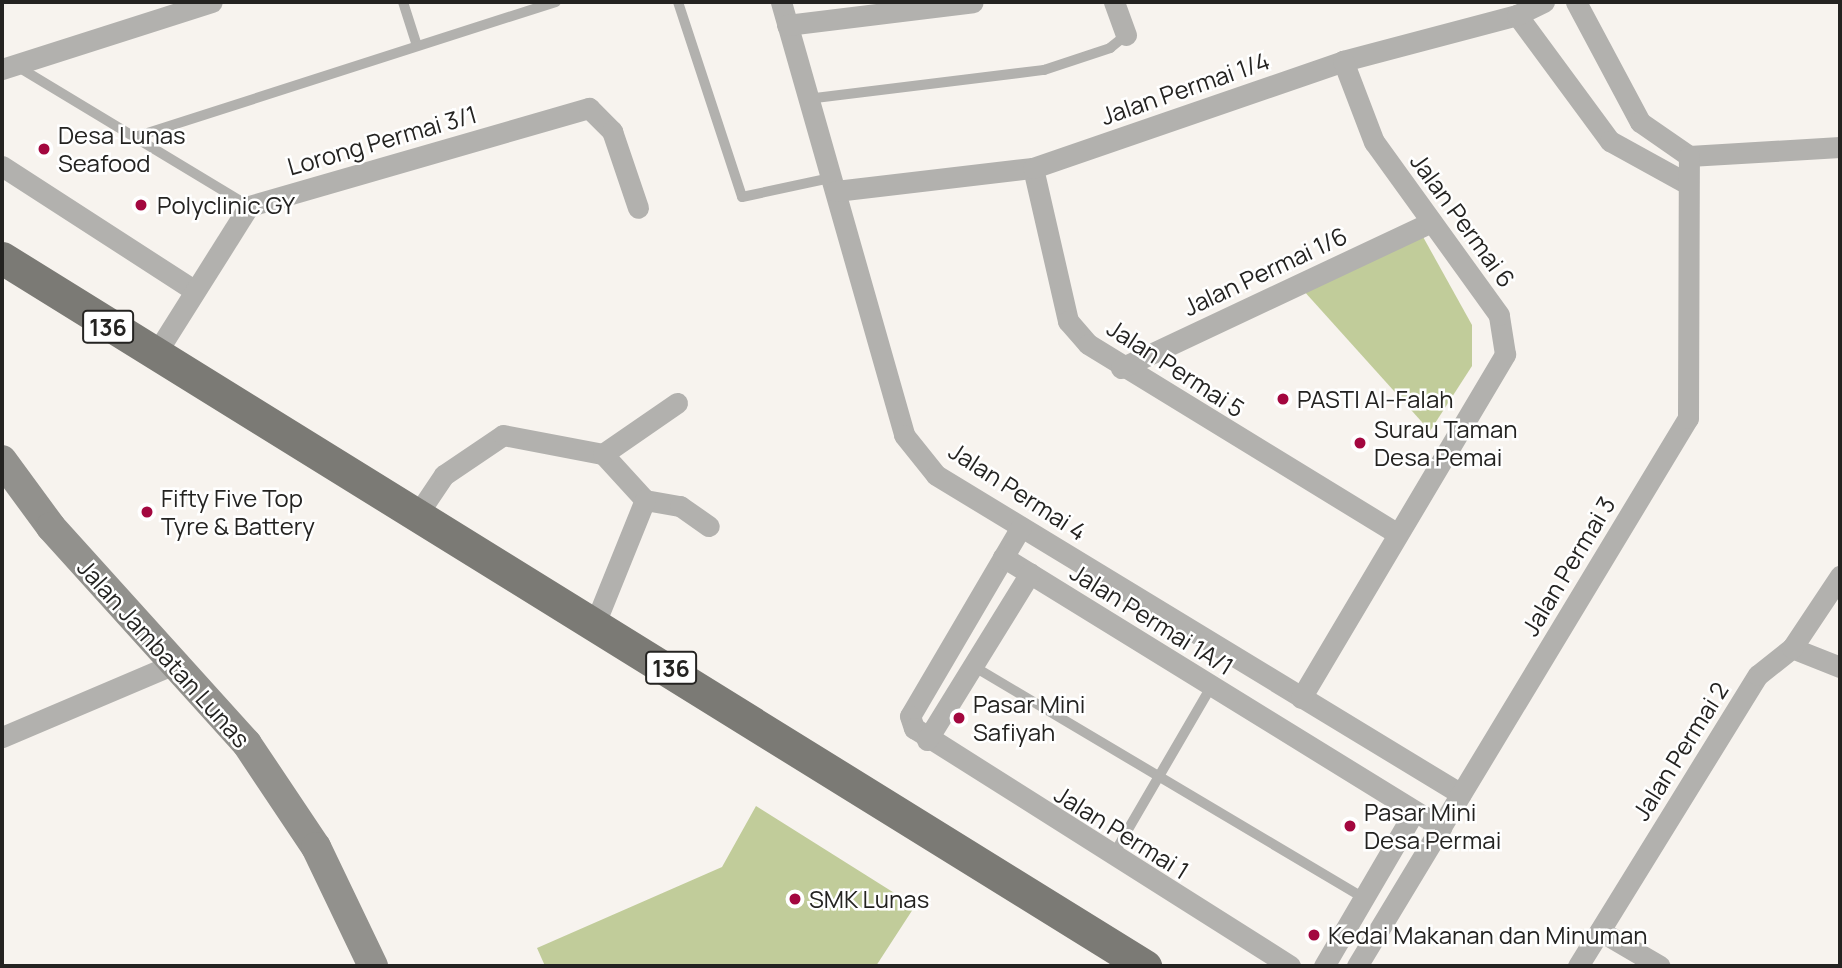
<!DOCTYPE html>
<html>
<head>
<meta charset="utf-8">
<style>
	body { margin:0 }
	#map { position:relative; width:1842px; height:968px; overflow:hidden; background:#f7f3ee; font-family:Manrope,sans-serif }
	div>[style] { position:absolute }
	.green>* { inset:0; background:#c1cc9a }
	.service>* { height:10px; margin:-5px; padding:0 5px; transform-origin:5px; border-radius:5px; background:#b2b1ae }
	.minor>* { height:21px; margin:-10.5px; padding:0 10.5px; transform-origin:10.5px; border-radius:10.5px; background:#b2b1ae }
	.secondary>* { height:30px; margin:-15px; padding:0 15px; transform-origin:15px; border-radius:15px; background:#92918d }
	.primary>* { height:33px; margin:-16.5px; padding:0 16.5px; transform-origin:16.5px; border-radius:16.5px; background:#7b7a75 }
	.dots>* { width:19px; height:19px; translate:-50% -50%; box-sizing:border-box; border:4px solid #fff; border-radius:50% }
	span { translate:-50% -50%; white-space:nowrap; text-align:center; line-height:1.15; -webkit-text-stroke:5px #fff; paint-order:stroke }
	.shield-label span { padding:2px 5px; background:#fff; border:2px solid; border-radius:5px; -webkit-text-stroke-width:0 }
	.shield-label { font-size:23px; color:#242321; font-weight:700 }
	.street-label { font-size:24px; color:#242321 }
	.poi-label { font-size:24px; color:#242321 }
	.left { translate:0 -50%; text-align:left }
	.frame { position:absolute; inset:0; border:4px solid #242321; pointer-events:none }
</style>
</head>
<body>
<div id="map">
	<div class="green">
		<i style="clip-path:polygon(1422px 235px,1472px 325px,1472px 366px,1430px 431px,1303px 290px)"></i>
		<i style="clip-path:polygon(756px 806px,915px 906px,876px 966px,545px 966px,537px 948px,722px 867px)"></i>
	</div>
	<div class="service">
		<i style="left:403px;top:2px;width:46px;rotate:72.3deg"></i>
		<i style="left:678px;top:2px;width:205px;rotate:71.8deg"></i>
		<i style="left:742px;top:197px;width:91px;rotate:-12.1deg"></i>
		<i style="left:15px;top:65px;width:273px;rotate:31.1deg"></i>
		<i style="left:807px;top:99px;width:239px;rotate:-7deg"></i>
		<i style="left:1044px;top:70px;width:70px;rotate:-18.4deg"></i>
		<i style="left:1110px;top:48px;width:21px;rotate:-39deg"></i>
		<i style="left:135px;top:137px;width:442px;rotate:-17.8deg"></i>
		<i style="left:973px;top:666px;width:455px;rotate:30.7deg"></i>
		<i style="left:1112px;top:857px;width:197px;rotate:-59.8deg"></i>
	</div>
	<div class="minor">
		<i style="left:781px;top:2px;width:450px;rotate:74.1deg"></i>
		<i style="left:904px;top:435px;width:51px;rotate:51.3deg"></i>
		<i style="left:936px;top:475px;width:614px;rotate:31.28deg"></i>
		<i style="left:1114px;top:2px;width:35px;rotate:70deg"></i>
		<i style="left:1576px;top:2px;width:136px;rotate:61.9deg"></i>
		<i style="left:1640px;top:122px;width:60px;rotate:34.8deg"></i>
		<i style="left:1689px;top:156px;width:151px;rotate:-3.4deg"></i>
		<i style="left:1517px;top:15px;width:157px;rotate:53.6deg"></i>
		<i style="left:1610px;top:141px;width:87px;rotate:28.9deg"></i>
		<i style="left:787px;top:25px;width:187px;rotate:-7deg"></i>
		<i style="left:2px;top:69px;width:220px;rotate:-17.7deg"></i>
		<i style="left:2px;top:166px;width:229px;rotate:32.9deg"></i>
		<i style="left:1033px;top:168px;width:157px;rotate:77.1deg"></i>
		<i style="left:1068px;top:321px;width:30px;rotate:49deg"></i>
		<i style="left:1088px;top:344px;width:361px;rotate:31.5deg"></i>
		<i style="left:836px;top:191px;width:198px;rotate:-6.7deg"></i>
		<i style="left:1033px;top:168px;width:328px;rotate:-19deg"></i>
		<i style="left:1343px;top:61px;width:180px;rotate:-14.8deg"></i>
		<i style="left:1517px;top:15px;width:30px;rotate:-26deg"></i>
		<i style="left:155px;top:355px;width:176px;rotate:-57.8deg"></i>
		<i style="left:249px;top:206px;width:354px;rotate:-16.1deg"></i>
		<i style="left:589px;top:108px;width:33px;rotate:45deg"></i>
		<i style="left:612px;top:131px;width:81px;rotate:71.3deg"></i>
		<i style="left:1121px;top:368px;width:343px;rotate:-25.2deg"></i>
		<i style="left:603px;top:454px;width:62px;rotate:47.6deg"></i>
		<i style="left:645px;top:500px;width:36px;rotate:10deg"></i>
		<i style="left:680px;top:506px;width:35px;rotate:35deg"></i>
		<i style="left:419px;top:512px;width:45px;rotate:-56deg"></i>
		<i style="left:444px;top:475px;width:71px;rotate:-34.1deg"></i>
		<i style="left:503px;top:435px;width:102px;rotate:10.8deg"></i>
		<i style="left:603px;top:454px;width:90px;rotate:-34.6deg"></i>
		<i style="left:1021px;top:527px;width:219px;rotate:120.4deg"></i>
		<i style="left:910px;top:716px;width:13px;rotate:72deg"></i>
		<i style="left:914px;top:728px;width:445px;rotate:32.3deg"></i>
		<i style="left:1003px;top:557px;width:515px;rotate:31.65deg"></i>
		<i style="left:596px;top:621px;width:131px;rotate:-68deg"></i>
		<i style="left:1792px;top:648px;width:52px;rotate:21.6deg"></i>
		<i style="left:1301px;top:698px;width:400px;rotate:-59.3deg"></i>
		<i style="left:1505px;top:354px;width:39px;rotate:-99deg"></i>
		<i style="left:1499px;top:315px;width:213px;rotate:-125.8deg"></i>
		<i style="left:1374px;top:142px;width:87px;rotate:-110.9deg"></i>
		<i style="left:2px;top:737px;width:192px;rotate:-23deg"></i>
		<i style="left:927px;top:740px;width:196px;rotate:-58.3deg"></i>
		<i style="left:1600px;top:931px;width:69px;rotate:30.3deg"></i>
		<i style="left:1324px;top:966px;width:178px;rotate:-59.7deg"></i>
		<i style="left:1357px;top:966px;width:640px;rotate:-58.87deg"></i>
		<i style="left:1688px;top:418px;width:262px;rotate:-89.8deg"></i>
		<i style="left:1578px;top:966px;width:342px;rotate:-58.3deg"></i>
		<i style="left:1758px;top:675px;width:43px;rotate:-38.5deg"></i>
		<i style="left:1792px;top:648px;width:87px;rotate:-56.3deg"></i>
	</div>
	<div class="secondary">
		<i style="left:2px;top:460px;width:83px;rotate:53.8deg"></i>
		<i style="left:51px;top:527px;width:292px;rotate:47.9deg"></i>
		<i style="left:247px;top:744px;width:124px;rotate:56.2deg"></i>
		<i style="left:316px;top:847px;width:132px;rotate:64.4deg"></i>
	</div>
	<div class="primary">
		<i style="left:2px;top:258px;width:1345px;rotate:31.78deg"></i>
	</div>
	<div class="dots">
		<i style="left:44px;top:149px;background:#a3073f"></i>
		<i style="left:141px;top:205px;background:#a3073f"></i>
		<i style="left:1283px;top:399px;background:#a3073f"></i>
		<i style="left:1360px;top:443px;background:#a3073f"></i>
		<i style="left:147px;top:512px;background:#a3073f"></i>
		<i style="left:959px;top:718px;background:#a3073f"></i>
		<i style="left:1350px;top:826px;background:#a3073f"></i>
		<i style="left:795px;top:899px;background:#a3073f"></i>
		<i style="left:1314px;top:935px;background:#a3073f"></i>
	</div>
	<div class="shield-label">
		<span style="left:108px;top:327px">136</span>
		<span style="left:671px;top:668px">136</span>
	</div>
	<div class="street-label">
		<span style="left:1185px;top:88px;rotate:-19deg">Jalan Permai 1/4</span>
		<span style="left:382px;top:140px;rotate:-16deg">Lorong Permai 3/1</span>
		<span style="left:1463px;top:220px;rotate:54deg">Jalan Permai 6</span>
		<span style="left:1265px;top:271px;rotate:-25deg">Jalan Permai 1/6</span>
		<span style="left:1176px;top:368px;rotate:33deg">Jalan Permai 5</span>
		<span style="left:1018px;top:491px;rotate:33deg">Jalan Permai 4</span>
		<span style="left:1568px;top:566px;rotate:-59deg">Jalan Permai 3</span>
		<span style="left:1152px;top:619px;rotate:32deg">Jalan Permai 1A/1</span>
		<span style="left:164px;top:653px;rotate:48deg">Jalan Jambatan Lunas</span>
		<span style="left:1680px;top:751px;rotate:-58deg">Jalan Permai 2</span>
		<span style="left:1122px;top:832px;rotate:32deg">Jalan Permai 1</span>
	</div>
	<div class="poi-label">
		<span class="left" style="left:58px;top:149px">Desa Lunas<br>Seafood</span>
		<span class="left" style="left:157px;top:205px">Polyclinic GY</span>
		<span class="left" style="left:1297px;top:399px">PASTI Al-Falah</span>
		<span class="left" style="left:1374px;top:443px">Surau Taman<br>Desa Pemai</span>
		<span class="left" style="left:161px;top:512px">Fifty Five Top<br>Tyre &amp; Battery</span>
		<span class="left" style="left:973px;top:718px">Pasar Mini<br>Safiyah</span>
		<span class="left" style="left:1364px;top:826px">Pasar Mini<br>Desa Permai</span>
		<span class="left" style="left:809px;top:899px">SMK Lunas</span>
		<span class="left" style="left:1328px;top:935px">Kedai Makanan dan Minuman</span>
	</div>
	<div class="frame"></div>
</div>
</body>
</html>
